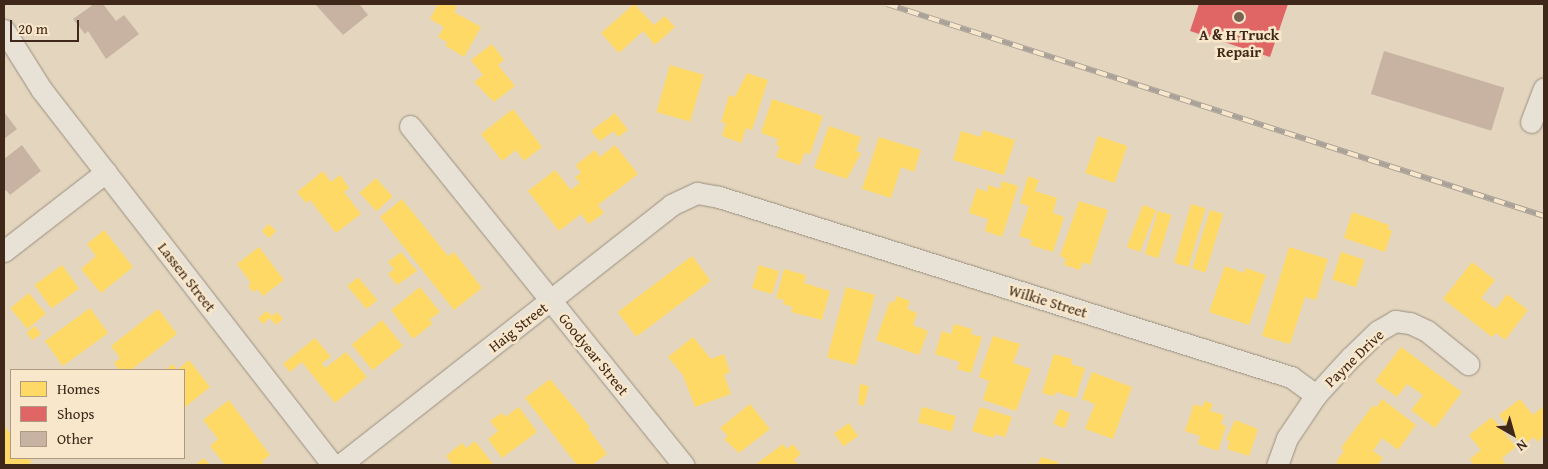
<!DOCTYPE html>
<html>
<head>
<meta charset="utf-8">
<style>
	body { margin:0 }
	#map { position:relative; width:1548px; height:469px; overflow:hidden; background:#e4d6be; font-family:"Gentium Book Plus",serif }
	div>[style] { position:absolute }
	.homes>* { inset:0; background:#ffd966; transform-origin:0 0 }
	.shops>* { inset:0; background:#e06666 }
	.building>* { inset:0; background:#c8b3a2; transform-origin:0 0 }
	.roads { filter:drop-shadow(0 0 1px #9a8f80) drop-shadow(0 0 1px #9a8f80) }
	.minor>* { height:21px; margin:-10.5px; padding:0 10.5px; transform-origin:10.5px; border-radius:10.5px; background:#e8e1d5 }
	.rail>* { height:5.5px; margin-top:-2.75px; transform-origin:0; background:repeating-linear-gradient(90deg,#f8e7ca 0 11px,#aaa298 0 22px); box-sizing:border-box; border-block:1px solid #aaa298 }
	.dots>* { width:14px; height:14px; translate:-50% -50%; box-sizing:border-box; border:2px solid #f8e7ca; border-radius:50% }
	span { translate:-50% -50%; white-space:nowrap; text-align:center; line-height:1.15; -webkit-text-stroke:5px #f8e7ca; paint-order:stroke }
	.poi-label { font-size:15px; color:#3f2719; font-weight:700 }
	.street-label { font-size:15px; color:#3f2719 }
	.frame { position:absolute; inset:0; border:5px solid #3f2719; pointer-events:none }
	.legend { position:absolute; left:10px; top:369px; width:175px; height:90px; box-sizing:border-box; background:#f8e7ca; border:1px solid #ae9a83; margin:0; padding:6px 9px; list-style:none; font-size:15px; color:#3f2719 }
	.legend li { display:flex; align-items:center; gap:10px; height:25px }
	.legend b { width:25px; border:1px solid #ae9a83 }
	.north { position:absolute; left:1488px; top:409px; width:50px; height:50px; -webkit-text-stroke:4px #f8e7ca; paint-order:stroke; rotate:142deg; font-size:14px; font-weight:700; line-height:20px; text-align:center; color:#3f2719 }
	.north::after { content:''; display:block; margin:auto; width:18px; height:22px; background:#3f2719; clip-path:polygon(50% 0,100% 100%,50% 72%,0 100%) }
	.scale { position:absolute; left:10px; top:20px; width:69px; height:22px; box-sizing:border-box; border:2px solid #3f2719; border-top:0; padding-left:6px; font-size:15px; line-height:18px; white-space:nowrap; color:#3f2719; -webkit-text-stroke:4px #f8e7ca; paint-order:stroke }
</style>
</head>
<body>
<div id="map">
	<div class="homes">
		<i style="clip-path:polygon(438px 4px,452px 4px,457px 7px,454px 12px,481px 27px,464px 57px,446px 46px,447px 42px,438px 37px,444px 27px,430px 19px)"></i>
		<i style="clip-path:polygon(634px 4px,654px 25px,665px 16px,675px 27px,655px 45px,643px 31px,619px 53px,601px 33px)"></i>
		<i style="clip-path:polygon(492px 44px,504px 60px,498px 65px,515px 86px,494px 102px,474px 82px,483px 75px,471px 60px)"></i>
		<i style="left:670px;top:65px;width:35px;height:49px;rotate:16deg"></i>
		<i style="clip-path:polygon(747px 73px,768px 80px,752px 130px,746px 128px,741px 143px,722px 136px,726px 123px,721px 122px,729px 95px,735px 97px)"></i>
		<i style="clip-path:polygon(772px 99px,823px 116px,810px 154px,804px 153px,800px 165px,776px 157px,780px 146px,776px 145px,778px 139px,761px 133px)"></i>
		<i style="clip-path:polygon(513px 109px,542px 147px,524px 161px,516px 150px,502px 161px,481px 134px)"></i>
		<i style="clip-path:polygon(615px 113px,628px 130px,618px 137px,614px 131px,600px 141px,591px 131px)"></i>
		<i style="clip-path:polygon(829px 126px,861px 137px,856px 151px,861px 153px,847px 179px,814px 168px)"></i>
		<i style="clip-path:polygon(983px 130px,1015px 140px,1004px 175px,953px 160px,961px 131px,981px 137px)"></i>
		<i style="left:1098px;top:136px;width:31px;height:39px;rotate:19deg"></i>
		<i style="clip-path:polygon(879px 137px,921px 150px,914px 172px,901px 167px,891px 198px,862px 189px)"></i>
		<i style="clip-path:polygon(615px 145px,638px 174px,598px 205px,604px 213px,589px 224px,581px 214px,559px 231px,528px 191px,555px 170px,571px 190px,580px 183px,575px 177px,581px 173px,576px 165px,595px 150px,600px 157px)"></i>
		<i style="clip-path:polygon(323px 171px,331px 182px,340px 175px,349px 188px,344px 192px,361px 214px,336px 233px,310px 200px,306px 203px,297px 192px)"></i>
		<i style="clip-path:polygon(1028px 176px,1039px 180px,1035px 191px,1057px 198px,1053px 213px,1064px 217px,1053px 252px,1030px 245px,1032px 240px,1019px 236px,1029px 206px,1020px 203px)"></i>
		<i style="left:376px;top:178px;width:25px;height:22px;rotate:48deg"></i>
		<i style="clip-path:polygon(1002px 181px,1018px 186px,1002px 237px,985px 231px,988px 219px,969px 213px,977px 188px,987px 192px,988px 185px,1000px 189px)"></i>
		<i style="clip-path:polygon(402px 199px,448px 256px,454px 252px,482px 288px,454px 310px,380px 217px)"></i>
		<i style="clip-path:polygon(1079px 201px,1108px 210px,1090px 265px,1082px 262px,1080px 270px,1064px 265px,1066px 259px,1060px 256px)"></i>
		<i style="left:1191px;top:204px;width:15px;height:61px;rotate:16deg"></i>
		<i style="left:1143px;top:205px;width:14px;height:45px;rotate:21deg"></i>
		<i style="left:1210px;top:210px;width:14px;height:61px;rotate:17deg"></i>
		<i style="left:1158px;top:211px;width:14px;height:45px;rotate:17deg"></i>
		<i style="clip-path:polygon(1352px 212px,1389px 225px,1388px 229px,1392px 231px,1385px 252px,1344px 238px)"></i>
		<i style="left:269px;top:224px;width:10px;height:10px;rotate:45deg"></i>
		<i style="clip-path:polygon(104px 230px,133px 267px,101px 293px,81px 269px,96px 256px,87px 244px)"></i>
		<i style="clip-path:polygon(259px 247px,284px 280px,263px 296px,257px 289px,253px 292px,248px 286px,251px 283px,237px 264px)"></i>
		<i style="clip-path:polygon(1289px 247px,1328px 259px,1316px 300px,1305px 297px,1290px 344px,1262px 336px)"></i>
		<i style="clip-path:polygon(401px 252px,417px 271px,397px 285px,388px 274px,394px 269px,388px 262px)"></i>
		<i style="left:1341px;top:252px;width:25px;height:29px;rotate:18deg"></i>
		<i style="left:692px;top:256px;width:31px;height:93px;rotate:53deg"></i>
		<i style="clip-path:polygon(1472px 262px,1495px 280px,1481px 298px,1496px 309px,1507px 294px,1528px 310px,1505px 340px,1496px 333px,1492px 337px,1443px 299px)"></i>
		<i style="left:62px;top:265px;width:29px;height:34px;rotate:54deg"></i>
		<i style="left:759px;top:265px;width:21px;height:24px;rotate:17deg"></i>
		<i style="clip-path:polygon(1225px 266px,1244px 273px,1246px 268px,1266px 275px,1249px 325px,1209px 312px)"></i>
		<i style="clip-path:polygon(784px 269px,806px 275px,804px 283px,830px 291px,822px 320px,791px 312px,793px 307px,783px 304px,784px 300px,776px 298px)"></i>
		<i style="left:358px;top:277px;width:30px;height:14px;rotate:50deg"></i>
		<i style="clip-path:polygon(420px 287px,440px 312px,429px 320px,433px 323px,413px 339px,391px 310px)"></i>
		<i style="left:846px;top:287px;width:30px;height:73px;rotate:15deg"></i>
		<i style="left:29px;top:293px;width:27px;height:24px;rotate:51deg"></i>
		<i style="clip-path:polygon(897px 296px,910px 301px,907px 309px,917px 313px,913px 325px,928px 331px,919px 355px,876px 340px,890px 301px,894px 303px)"></i>
		<i style="left:90px;top:308px;width:31px;height:56px;rotate:54deg"></i>
		<i style="clip-path:polygon(158px 309px,177px 334px,131px 370px,119px 370px,114px 363px,120px 358px,111px 346px)"></i>
		<i style="clip-path:polygon(267px 311px,272px 316px,277px 312px,283px 319px,276px 325px,270px 318px,263px 324px,258px 318px)"></i>
		<i style="left:382px;top:320px;width:33px;height:39px;rotate:51deg"></i>
		<i style="clip-path:polygon(954px 324px,972px 329px,971px 334px,982px 337px,971px 373px,957px 369px,960px 362px,935px 354px,942px 331px,951px 334px)"></i>
		<i style="left:35px;top:326px;width:10px;height:11px;rotate:53deg"></i>
		<i style="clip-path:polygon(993px 336px,1020px 344px,1013px 363px,1031px 369px,1016px 411px,983px 400px,989px 381px,979px 377px)"></i>
		<i style="clip-path:polygon(693px 337px,711px 359px,724px 354px,730px 372px,724px 375px,731px 394px,695px 407px,683px 375px,668px 357px)"></i>
		<i style="clip-path:polygon(315px 338px,331px 357px,322px 363px,325px 368px,346px 352px,367px 377px,335px 403px,302px 362px,290px 372px,283px 364px)"></i>
		<i style="clip-path:polygon(1401px 347px,1462px 392px,1435px 428px,1411px 410px,1423px 395px,1407px 384px,1397px 397px,1375px 381px)"></i>
		<i style="clip-path:polygon(1054px 354px,1072px 359px,1071px 364px,1085px 368px,1076px 398px,1056px 392px,1054px 396px,1042px 393px)"></i>
		<i style="clip-path:polygon(189px 360px,210px 387px,184px 408px,184px 370px,165px 370px,173px 364px,177px 370px)"></i>
		<i style="clip-path:polygon(1092px 372px,1132px 387px,1113px 439px,1085px 429px,1095px 404px,1082px 399px)"></i>
		<i style="clip-path:polygon(550px 379px,590px 427px,588px 428px,607px 454px,592px 465px,577px 465px,525px 398px)"></i>
		<i style="clip-path:polygon(860px 384px,869px 386px,864px 406px,858px 404px)"></i>
		<i style="clip-path:polygon(1382px 399px,1416px 425px,1398px 450px,1382px 438px,1373px 451px,1383px 458px,1378px 465px,1340px 465px,1336px 462px,1344px 451px,1341px 448px,1373px 405px,1376px 408px)"></i>
		<i style="clip-path:polygon(1520px 399px,1533px 415px,1544px 406px,1544px 436px,1537px 442px,1534px 437px,1522px 446px,1499px 415px)"></i>
		<i style="clip-path:polygon(229px 400px,270px 455px,262px 461px,264px 465px,225px 465px,210px 446px,218px 439px,203px 420px)"></i>
		<i style="clip-path:polygon(1205px 401px,1213px 404px,1210px 411px,1224px 415px,1221px 424px,1226px 426px,1218px 451px,1198px 444px,1200px 436px,1185px 431px,1194px 404px,1202px 407px)"></i>
		<i style="clip-path:polygon(750px 404px,770px 429px,739px 453px,724px 439px,728px 436px,720px 428px)"></i>
		<i style="clip-path:polygon(519px 407px,537px 432px,502px 458px,488px 439px,498px 431px,490px 421px,502px 413px,505px 417px)"></i>
		<i style="left:922px;top:407px;width:35px;height:16px;rotate:15deg"></i>
		<i style="clip-path:polygon(980px 407px,1012px 417px,1005px 437px,995px 434px,994px 438px,972px 431px)"></i>
		<i style="left:1059px;top:409px;width:12px;height:16px;rotate:20deg"></i>
		<i style="clip-path:polygon(1492px 417px,1516px 447px,1502px 458px,1506px 465px,1474px 465px,1470px 459px,1481px 450px,1469px 435px)"></i>
		<i style="clip-path:polygon(1235px 420px,1258px 429px,1249px 456px,1227px 449px,1230px 441px,1226px 440px)"></i>
		<i style="left:849px;top:423px;width:16px;height:18px;rotate:55deg"></i>
		<i style="clip-path:polygon(4px 425px,11px 435px,11px 458px,28px 458px,32px 462px,27px 465px,4px 465px)"></i>
		<i style="clip-path:polygon(475px 441px,493px 464px,453px 465px,446px 456px,462px 443px,466px 448px)"></i>
		<i style="clip-path:polygon(783px 444px,787px 449px,793px 444px,801px 454px,794px 460px,798px 465px,755px 465px)"></i>
		<i style="clip-path:polygon(1041px 457px,1058px 462px,1057px 465px,1038px 465px)"></i>
		<i style="clip-path:polygon(204px 458px,210px 465px,195px 465px)"></i>
	</div>
	<div class="shops">
		<i style="clip-path:polygon(1199px 4px,1288px 4px,1270px 57px,1190px 31px)"></i>
	</div>
	<div class="building">
		<i style="clip-path:polygon(94px 4px,103px 4px,116px 21px,124px 15px,139px 34px,106px 59px,88px 31px,85px 34px,73px 19px)"></i>
		<i style="clip-path:polygon(315px 4px,362px 4px,360px 5px,368px 15px,343px 35px)"></i>
		<i style="left:1384px;top:51px;width:126px;height:45px;rotate:17deg"></i>
		<i style="clip-path:polygon(4px 112px,17px 129px,4px 139px)"></i>
		<i style="clip-path:polygon(22px 145px,41px 171px,10px 195px,6px 190px,4px 192px,4px 159px)"></i>
	</div>
	<div class="roads">
		<div class="minor">
			<i style="left:4px;top:30px;width:70px;rotate:57.9deg"></i>
			<i style="left:41px;top:89px;width:476px;rotate:52.2deg"></i>
			<i style="left:1531px;top:122px;width:36px;rotate:-69deg"></i>
			<i style="left:410px;top:126px;width:436px;rotate:51.1deg"></i>
			<i style="left:4px;top:251px;width:129px;rotate:-37.8deg"></i>
			<i style="left:1316px;top:395px;width:52px;rotate:-47.4deg"></i>
			<i style="left:1351px;top:357px;width:37px;rotate:-44deg"></i>
			<i style="left:1378px;top:331px;width:20px;rotate:-30deg"></i>
			<i style="left:1395px;top:321px;width:15px;rotate:8deg"></i>
			<i style="left:1410px;top:323px;width:19px;rotate:25deg"></i>
			<i style="left:1427px;top:331px;width:53px;rotate:38.8deg"></i>
			<i style="left:340px;top:465px;width:421px;rotate:-38.1deg"></i>
			<i style="left:671px;top:205px;width:29px;rotate:-25deg"></i>
			<i style="left:697px;top:193px;width:22px;rotate:10deg"></i>
			<i style="left:719px;top:197px;width:600px;rotate:17.47deg"></i>
			<i style="left:1291px;top:377px;width:31px;rotate:36deg"></i>
			<i style="left:1316px;top:395px;width:52px;rotate:124deg"></i>
			<i style="left:1287px;top:438px;width:29px;rotate:110deg"></i>
		</div>
	</div>
	<div class="rail">
		<i style="left:887px;top:4px;width:690px;rotate:17.88deg"></i>
	</div>
	<div class="dots">
		<i style="left:1239px;top:17px;background:#796453"></i>
	</div>
	<div class="poi-label">
		<span style="left:1239px;top:43px">A &amp; H Truck<br>Repair</span>
	</div>
	<div class="street-label">
		<span style="left:187px;top:277px;rotate:52deg">Lassen Street</span>
		<span style="left:1048px;top:301px;rotate:17deg">Wilkie Street</span>
		<span style="left:518px;top:327px;rotate:-38deg">Haig Street</span>
		<span style="left:594px;top:354px;rotate:51deg">Goodyear Street</span>
		<span style="left:1354px;top:358px;rotate:-44deg">Payne Drive</span>
	</div>
	<div class="frame"></div>
	<ul class="legend">
	<li><b style="height:14px;background:#ffd966"></b>Homes</li>
	<li><b style="height:14px;background:#e06666"></b>Shops</li>
	<li><b style="height:14px;background:#c8b3a2"></b>Other</li>
	</ul>
	<div class="north">N</div>
	<div class="scale">20 m</div>
</div>
</body>
</html>
